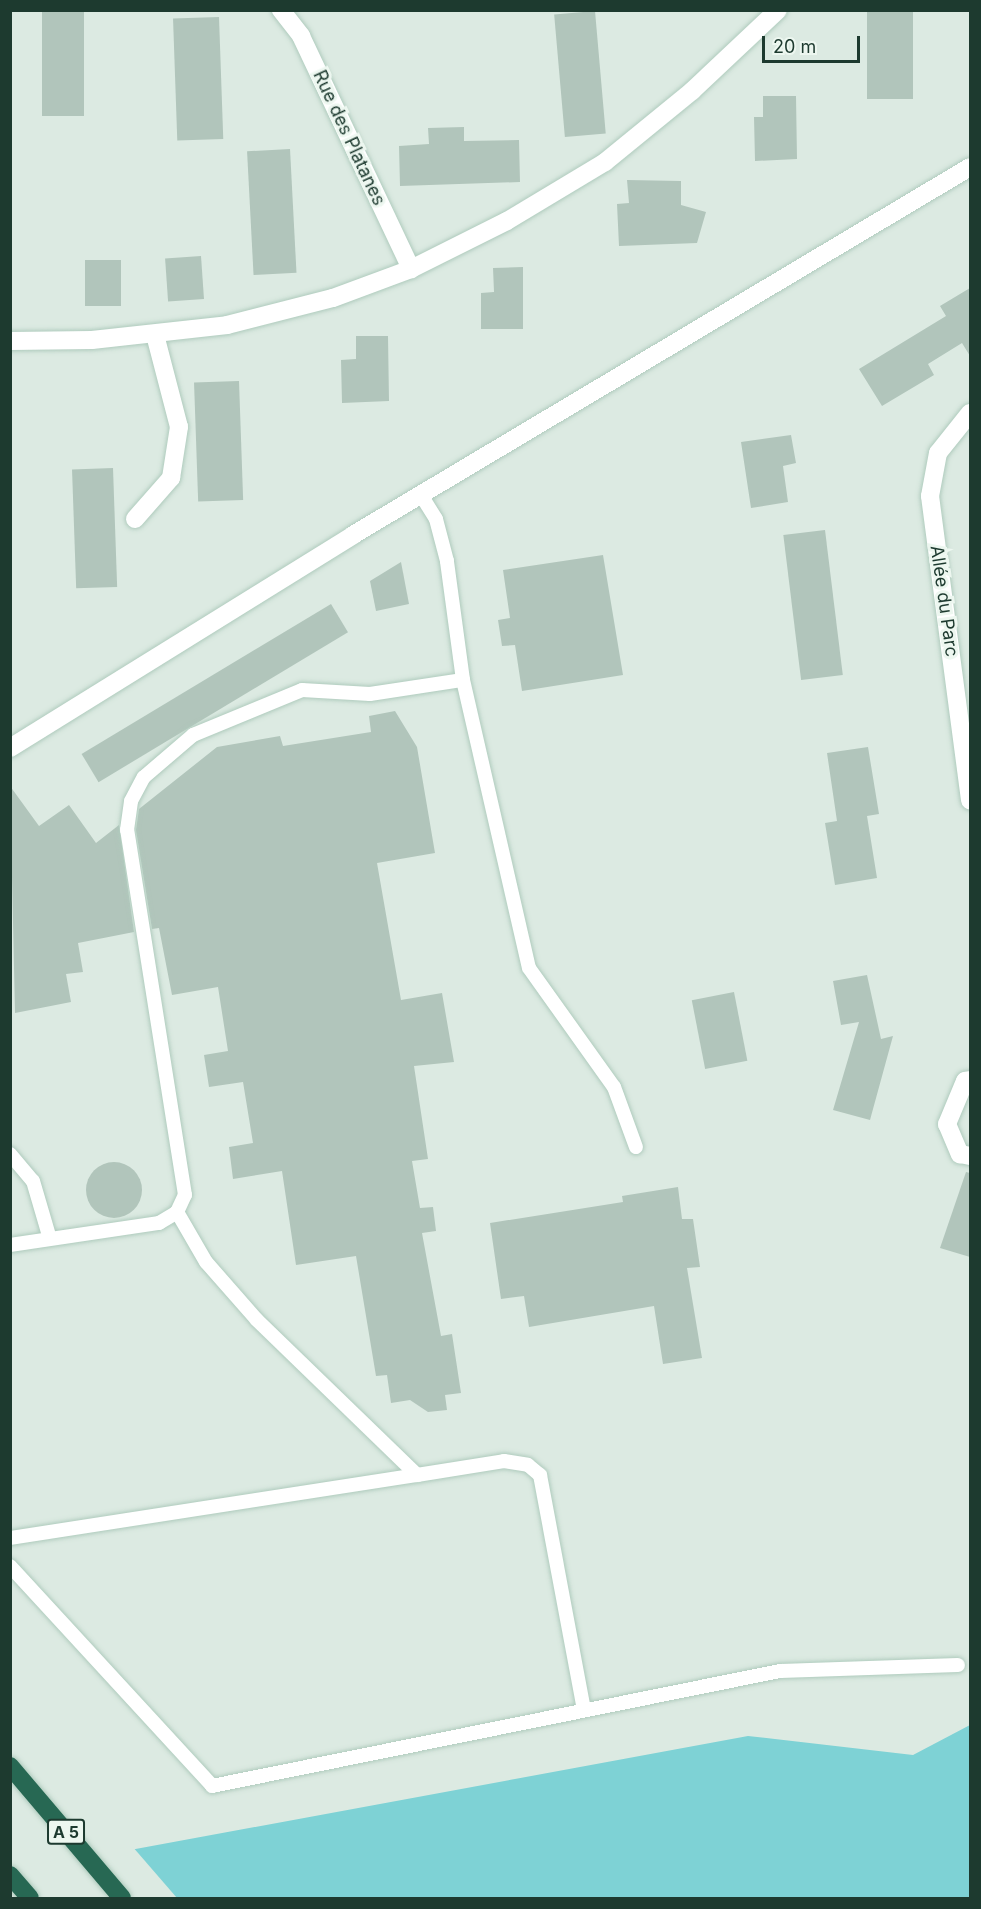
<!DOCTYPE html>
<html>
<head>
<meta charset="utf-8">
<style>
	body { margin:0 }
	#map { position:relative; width:981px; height:1909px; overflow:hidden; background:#dceae2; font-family:Inter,sans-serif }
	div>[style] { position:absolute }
	.water>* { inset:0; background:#7ed2d5 }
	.pier>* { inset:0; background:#dceae2 }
	.building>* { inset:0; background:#b1c5bb; transform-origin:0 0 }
	.round { border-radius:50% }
	.roads { filter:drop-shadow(0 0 2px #afcbbd) drop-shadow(0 0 2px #afcbbd) }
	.lane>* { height:14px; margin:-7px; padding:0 7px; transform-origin:7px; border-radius:7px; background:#fff }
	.street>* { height:18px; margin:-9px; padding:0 9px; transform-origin:9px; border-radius:9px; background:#fff }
	.secondary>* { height:18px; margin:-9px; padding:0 9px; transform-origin:9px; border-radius:9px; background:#fff }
	.highway>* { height:18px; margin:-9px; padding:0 9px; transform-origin:9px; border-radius:9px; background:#276853 }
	span { translate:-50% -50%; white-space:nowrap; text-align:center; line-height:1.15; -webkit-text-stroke:6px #edf7f0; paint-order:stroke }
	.shield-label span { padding:2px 4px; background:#edf7f0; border:2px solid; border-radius:4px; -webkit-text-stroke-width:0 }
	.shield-label { font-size:16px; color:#1d3a2f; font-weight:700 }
	.street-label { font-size:18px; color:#1d3a2f }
	.frame { position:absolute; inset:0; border:12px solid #1d3a2f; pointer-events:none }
	.scale { position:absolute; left:762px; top:36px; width:98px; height:27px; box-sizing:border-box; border:3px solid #1d3a2f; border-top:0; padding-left:8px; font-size:18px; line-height:21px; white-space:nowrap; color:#1d3a2f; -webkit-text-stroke:4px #edf7f0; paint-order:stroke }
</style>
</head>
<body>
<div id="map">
	<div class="water">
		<i style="clip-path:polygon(970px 1725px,970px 1898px,11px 1898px,11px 1872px,748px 1736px,913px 1755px)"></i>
	</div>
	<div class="pier">
		<i style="clip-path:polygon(132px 1846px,177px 1898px,11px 1898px,10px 1869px)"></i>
	</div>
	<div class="building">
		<i style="left:42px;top:10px;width:42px;height:106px"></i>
		<i style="left:867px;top:10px;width:46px;height:89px"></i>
		<i style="left:595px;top:11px;width:123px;height:41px;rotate:85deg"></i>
		<i style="left:219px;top:17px;width:122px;height:46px;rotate:88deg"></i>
		<i style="clip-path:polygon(763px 96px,796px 96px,797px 159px,755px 161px,754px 117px,763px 117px)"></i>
		<i style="clip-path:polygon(464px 127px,464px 141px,519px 140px,520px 182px,400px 186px,399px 146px,429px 144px,428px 128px)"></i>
		<i style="left:290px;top:149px;width:124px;height:43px;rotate:87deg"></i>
		<i style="clip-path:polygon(627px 180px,681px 181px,681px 205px,706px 212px,697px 243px,619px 246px,617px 204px,629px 203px)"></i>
		<i style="left:201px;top:256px;width:43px;height:36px;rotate:86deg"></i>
		<i style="left:121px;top:260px;width:46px;height:36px;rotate:90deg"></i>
		<i style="clip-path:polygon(523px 267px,523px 329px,481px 329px,481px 293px,494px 292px,493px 268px)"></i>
		<i style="clip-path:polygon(970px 288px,970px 356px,962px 343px,928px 364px,934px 375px,882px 406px,859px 369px,946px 316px,940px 306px)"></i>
		<i style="clip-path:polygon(356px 336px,388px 336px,389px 401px,342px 403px,341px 360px,356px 359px)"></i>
		<i style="left:239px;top:381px;width:119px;height:45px;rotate:88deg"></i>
		<i style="clip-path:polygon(791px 435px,796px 463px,783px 466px,788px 502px,751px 508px,741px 442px)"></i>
		<i style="left:113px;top:468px;width:119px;height:41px;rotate:88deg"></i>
		<i style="left:825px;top:530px;width:146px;height:42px;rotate:83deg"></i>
		<i style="clip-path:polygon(603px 555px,623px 675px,522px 691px,515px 645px,502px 646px,498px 620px,510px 618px,503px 570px)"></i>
		<i style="clip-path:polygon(401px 562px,409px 604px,376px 611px,370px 581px)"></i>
		<i style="left:331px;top:604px;width:33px;height:291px;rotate:59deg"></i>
		<i style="clip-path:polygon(395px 711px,417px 747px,435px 853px,377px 863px,401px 1000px,442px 993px,454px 1062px,414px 1066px,428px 1159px,412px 1161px,420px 1208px,433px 1207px,436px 1231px,422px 1233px,441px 1336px,452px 1334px,461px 1393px,445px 1395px,447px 1410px,428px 1412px,410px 1400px,391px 1403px,387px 1375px,376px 1376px,356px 1256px,296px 1265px,282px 1171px,233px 1179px,229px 1147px,253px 1143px,243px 1082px,209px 1087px,204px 1055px,228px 1051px,218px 987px,172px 995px,159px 928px,152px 929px,136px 830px,139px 809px,217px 747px,280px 736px,283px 746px,371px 732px,369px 716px)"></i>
		<i style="clip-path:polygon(868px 747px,879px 814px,867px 816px,877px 878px,835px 885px,825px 823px,837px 821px,827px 753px)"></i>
		<i style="clip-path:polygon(10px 786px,39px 826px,69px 805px,96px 843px,119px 825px,134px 932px,78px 943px,83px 972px,66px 974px,71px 1002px,15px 1013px)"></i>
		<i style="clip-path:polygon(867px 975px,881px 1039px,893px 1036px,870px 1120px,833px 1110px,859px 1022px,841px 1025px,833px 981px)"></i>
		<i style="left:734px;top:992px;width:70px;height:43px;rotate:79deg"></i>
		<i class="round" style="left:86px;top:1162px;width:56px;height:56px"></i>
		<i style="clip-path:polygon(966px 1172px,970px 1173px,970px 1257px,940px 1248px)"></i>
		<i style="clip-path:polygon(678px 1187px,682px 1219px,693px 1219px,700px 1267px,687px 1268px,702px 1358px,663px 1364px,654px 1306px,529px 1327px,524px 1296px,501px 1299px,490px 1223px,623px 1202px,622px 1196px)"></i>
	</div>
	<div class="roads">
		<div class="lane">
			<i style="left:463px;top:680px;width:295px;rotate:77.1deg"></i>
			<i style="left:529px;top:968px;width:146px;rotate:54.5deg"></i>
			<i style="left:614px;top:1087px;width:64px;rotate:69.9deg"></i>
			<i style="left:10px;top:1154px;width:35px;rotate:50deg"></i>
			<i style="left:33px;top:1181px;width:60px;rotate:73.7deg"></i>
			<i style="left:10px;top:1245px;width:151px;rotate:-8.4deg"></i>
			<i style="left:159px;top:1223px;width:21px;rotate:-31deg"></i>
			<i style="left:177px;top:1212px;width:19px;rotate:-65deg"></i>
			<i style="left:185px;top:1195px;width:370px;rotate:-99deg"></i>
			<i style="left:127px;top:830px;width:29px;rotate:-82deg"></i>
			<i style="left:131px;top:801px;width:27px;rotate:-62deg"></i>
			<i style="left:144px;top:777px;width:65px;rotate:-40.6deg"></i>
			<i style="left:193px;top:735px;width:118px;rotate:-22.4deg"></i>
			<i style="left:302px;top:690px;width:68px;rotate:3.4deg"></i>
			<i style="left:370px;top:694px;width:94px;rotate:-8.6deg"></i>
			<i style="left:463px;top:680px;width:120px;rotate:-97.7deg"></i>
			<i style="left:447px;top:561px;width:43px;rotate:-104.7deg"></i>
			<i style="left:436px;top:519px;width:28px;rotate:-122deg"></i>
			<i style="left:417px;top:1475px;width:88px;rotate:-9.1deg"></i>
			<i style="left:504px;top:1461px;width:24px;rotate:9deg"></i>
			<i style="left:528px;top:1465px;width:16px;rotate:40deg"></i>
			<i style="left:540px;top:1475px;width:239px;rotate:79.4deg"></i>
			<i style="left:10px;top:1538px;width:412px;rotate:-8.8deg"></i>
			<i style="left:417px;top:1475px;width:223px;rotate:-135.9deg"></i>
			<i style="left:257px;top:1320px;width:77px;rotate:-131.3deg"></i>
			<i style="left:206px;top:1262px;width:58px;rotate:-120.1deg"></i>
			<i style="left:10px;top:1566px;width:299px;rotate:47.4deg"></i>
			<i style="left:212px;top:1786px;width:580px;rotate:-11.45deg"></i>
			<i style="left:780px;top:1671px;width:178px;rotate:-1.9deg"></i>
		</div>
		<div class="street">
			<i style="left:281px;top:10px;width:33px;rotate:52deg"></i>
			<i style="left:301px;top:36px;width:258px;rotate:64.7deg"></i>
			<i style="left:10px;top:341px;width:82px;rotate:-0.7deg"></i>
			<i style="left:92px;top:340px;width:136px;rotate:-6.3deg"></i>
			<i style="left:227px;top:325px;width:109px;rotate:-14.3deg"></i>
			<i style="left:333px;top:298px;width:83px;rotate:-20.4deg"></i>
			<i style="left:411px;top:269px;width:107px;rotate:-26.6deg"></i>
			<i style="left:507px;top:221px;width:114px;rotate:-31deg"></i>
			<i style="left:605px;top:162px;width:112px;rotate:-39.2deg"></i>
			<i style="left:692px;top:91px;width:118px;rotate:-43.3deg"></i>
			<i style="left:970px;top:413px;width:51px;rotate:128.7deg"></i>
			<i style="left:938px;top:453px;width:44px;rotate:100.5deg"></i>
			<i style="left:930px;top:496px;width:307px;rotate:82.5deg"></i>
			<i style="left:135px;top:519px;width:55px;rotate:-48.7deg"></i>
			<i style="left:171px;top:478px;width:52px;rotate:-81.1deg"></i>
			<i style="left:179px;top:427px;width:95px;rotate:-104.6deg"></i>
			<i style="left:970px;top:1080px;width:5px;rotate:169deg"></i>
			<i style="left:965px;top:1081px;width:47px;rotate:112.7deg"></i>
			<i style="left:947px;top:1124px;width:33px;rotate:67deg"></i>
			<i style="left:960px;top:1154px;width:10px;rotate:11deg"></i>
		</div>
		<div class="secondary">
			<i style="left:10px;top:748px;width:404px;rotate:-31.8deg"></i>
			<i style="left:353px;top:535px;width:718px;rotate:-30.81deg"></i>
		</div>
		<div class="highway">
			<i style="left:10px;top:1766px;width:173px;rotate:49.7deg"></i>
			<i style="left:10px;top:1875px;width:30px;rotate:49deg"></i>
		</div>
	</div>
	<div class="shield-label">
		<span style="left:66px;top:1832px">A 5</span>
	</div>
	<div class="street-label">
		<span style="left:349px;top:138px;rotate:65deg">Rue des Platanes</span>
		<span style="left:944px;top:601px;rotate:82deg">Allée du Parc</span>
	</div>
	<div class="frame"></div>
	<div class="scale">20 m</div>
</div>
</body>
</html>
